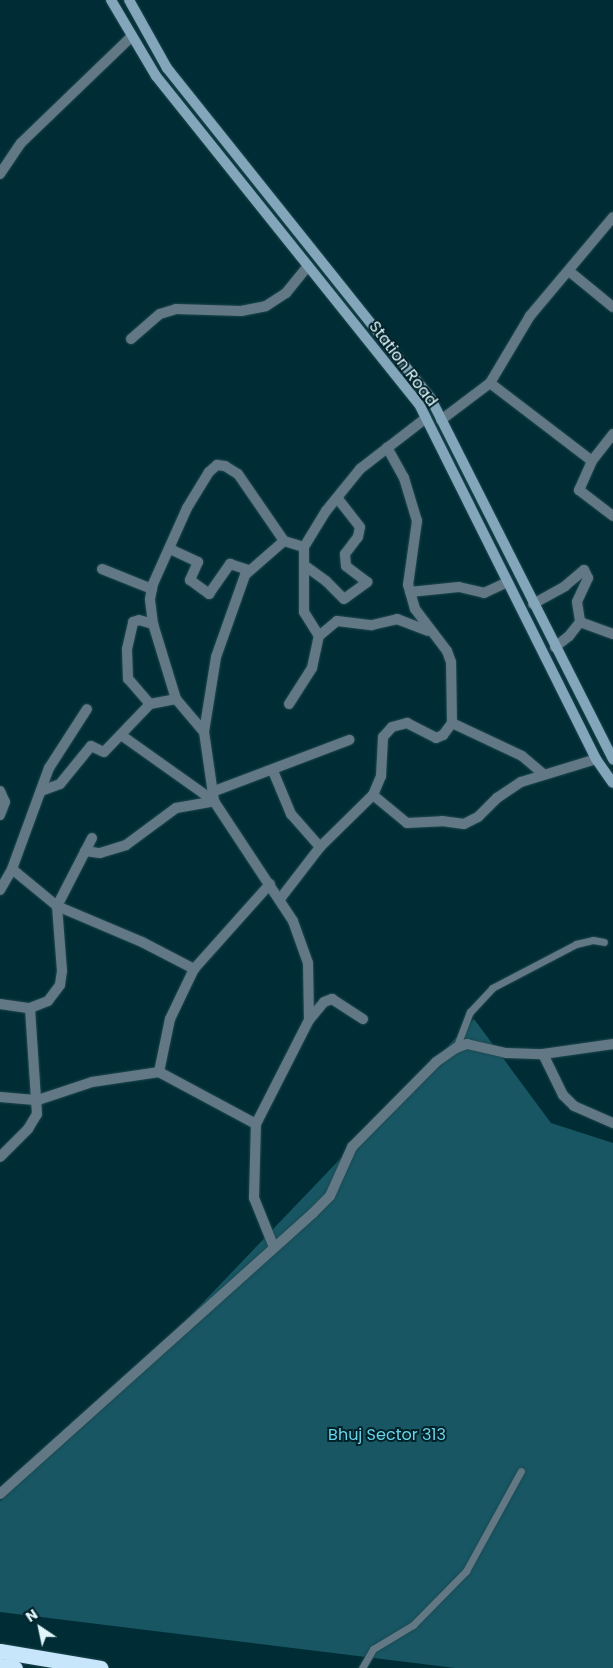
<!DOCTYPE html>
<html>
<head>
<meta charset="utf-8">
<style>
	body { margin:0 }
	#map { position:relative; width:613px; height:1668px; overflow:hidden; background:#002d35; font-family:Poppins,sans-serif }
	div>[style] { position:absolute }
	.green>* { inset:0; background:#175662 }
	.roads { filter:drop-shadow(0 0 1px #1f4951) drop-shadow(0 0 1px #1f4951) }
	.lane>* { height:7px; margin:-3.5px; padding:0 3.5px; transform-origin:3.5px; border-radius:3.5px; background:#637885 }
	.street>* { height:10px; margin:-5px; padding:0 5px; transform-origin:5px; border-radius:5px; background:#637885 }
	.secondary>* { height:10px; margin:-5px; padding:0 5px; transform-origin:5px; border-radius:5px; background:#84a6bb }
	.highway>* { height:15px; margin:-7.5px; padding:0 7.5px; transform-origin:7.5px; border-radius:7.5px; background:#c7e6fb }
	span { translate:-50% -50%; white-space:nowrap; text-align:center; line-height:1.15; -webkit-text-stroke:4px #022229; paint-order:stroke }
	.street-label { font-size:16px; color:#e0f6fb }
	.park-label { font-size:16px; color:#69d3e9 }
	.north { position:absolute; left:15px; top:1603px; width:50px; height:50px; -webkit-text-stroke:4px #022229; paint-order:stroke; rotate:326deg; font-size:14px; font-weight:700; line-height:20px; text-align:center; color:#e0f6fb }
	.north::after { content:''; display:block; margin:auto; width:18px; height:22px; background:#e0f6fb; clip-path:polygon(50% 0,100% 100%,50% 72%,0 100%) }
</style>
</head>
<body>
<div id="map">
	<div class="green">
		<i style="clip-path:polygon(474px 1019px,551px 1123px,613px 1143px,613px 1668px,455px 1668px,0 1612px,0 1501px,147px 1361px)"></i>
	</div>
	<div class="roads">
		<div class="lane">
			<i style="left:456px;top:1048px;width:39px;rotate:-69deg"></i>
			<i style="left:470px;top:1012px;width:33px;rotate:-47deg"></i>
			<i style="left:492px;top:988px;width:95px;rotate:-27.6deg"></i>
			<i style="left:576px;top:944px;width:17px;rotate:-13deg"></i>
			<i style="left:593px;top:940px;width:11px;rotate:10deg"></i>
			<i style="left:362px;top:1668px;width:22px;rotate:-60deg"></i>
			<i style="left:373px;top:1649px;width:47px;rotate:-31deg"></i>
			<i style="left:413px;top:1625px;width:76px;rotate:-45.5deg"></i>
			<i style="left:466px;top:1571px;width:114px;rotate:-61.2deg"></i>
		</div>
		<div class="street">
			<i style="left:0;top:174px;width:37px;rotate:-56deg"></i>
			<i style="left:21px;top:143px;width:154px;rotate:-43.9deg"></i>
			<i style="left:569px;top:271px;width:57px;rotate:39.3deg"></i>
			<i style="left:131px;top:339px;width:38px;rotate:-41deg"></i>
			<i style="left:160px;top:314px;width:17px;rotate:-17deg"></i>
			<i style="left:176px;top:309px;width:65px;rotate:1.8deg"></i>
			<i style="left:241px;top:311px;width:25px;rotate:-11deg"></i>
			<i style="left:266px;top:306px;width:24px;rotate:-33deg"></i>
			<i style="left:286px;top:293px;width:35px;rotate:-51deg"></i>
			<i style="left:490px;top:383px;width:128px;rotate:37.4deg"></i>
			<i style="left:441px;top:420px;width:61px;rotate:-37.1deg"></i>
			<i style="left:490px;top:383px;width:78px;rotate:-59.2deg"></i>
			<i style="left:530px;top:316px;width:129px;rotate:-50deg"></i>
			<i style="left:613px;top:434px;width:34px;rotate:128deg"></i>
			<i style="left:592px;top:461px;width:32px;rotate:114deg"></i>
			<i style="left:579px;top:490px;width:43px;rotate:37.4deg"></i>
			<i style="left:170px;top:549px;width:31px;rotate:25deg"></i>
			<i style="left:198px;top:562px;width:20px;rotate:114deg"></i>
			<i style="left:190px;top:580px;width:24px;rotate:36deg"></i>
			<i style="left:209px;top:594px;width:37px;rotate:-55deg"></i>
			<i style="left:230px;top:564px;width:20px;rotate:18deg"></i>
			<i style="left:304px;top:565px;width:27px;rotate:36deg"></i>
			<i style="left:326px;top:581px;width:25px;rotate:45deg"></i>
			<i style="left:344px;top:599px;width:29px;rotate:-36deg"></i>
			<i style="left:367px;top:582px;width:26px;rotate:-143deg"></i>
			<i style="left:346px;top:566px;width:12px;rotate:-95deg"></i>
			<i style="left:345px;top:554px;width:21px;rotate:-53deg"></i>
			<i style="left:358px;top:537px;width:10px;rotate:-79deg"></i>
			<i style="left:360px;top:527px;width:37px;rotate:-128deg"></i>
			<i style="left:102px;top:569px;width:54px;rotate:21.8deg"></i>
			<i style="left:410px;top:592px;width:49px;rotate:-5.8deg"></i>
			<i style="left:459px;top:587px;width:26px;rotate:13deg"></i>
			<i style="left:484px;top:593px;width:26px;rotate:-25deg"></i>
			<i style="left:533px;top:604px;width:37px;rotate:-29deg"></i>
			<i style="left:565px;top:586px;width:25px;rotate:-40deg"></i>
			<i style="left:584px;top:570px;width:9px;rotate:63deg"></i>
			<i style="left:588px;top:578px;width:26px;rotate:115deg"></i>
			<i style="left:577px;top:602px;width:20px;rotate:81deg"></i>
			<i style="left:580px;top:622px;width:18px;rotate:128deg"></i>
			<i style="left:569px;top:636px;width:18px;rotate:142deg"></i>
			<i style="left:580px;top:622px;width:35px;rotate:20deg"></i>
			<i style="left:319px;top:636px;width:28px;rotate:-122deg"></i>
			<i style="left:304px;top:612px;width:65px;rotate:-90deg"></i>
			<i style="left:304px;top:547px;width:42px;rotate:-58.6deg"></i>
			<i style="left:326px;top:511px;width:54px;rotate:-51deg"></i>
			<i style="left:360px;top:469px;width:83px;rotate:-37.7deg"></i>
			<i style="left:150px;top:704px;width:33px;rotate:-131deg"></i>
			<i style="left:128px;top:679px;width:30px;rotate:-92deg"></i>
			<i style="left:127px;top:649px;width:28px;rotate:-77deg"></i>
			<i style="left:133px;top:622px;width:6px;rotate:-18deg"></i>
			<i style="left:139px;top:620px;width:15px;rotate:16deg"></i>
			<i style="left:289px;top:704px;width:43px;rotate:-57.4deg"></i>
			<i style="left:312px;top:668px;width:33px;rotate:-78deg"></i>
			<i style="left:319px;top:636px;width:23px;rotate:-40deg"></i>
			<i style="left:337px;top:621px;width:35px;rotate:7deg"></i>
			<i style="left:372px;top:625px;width:26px;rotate:-13deg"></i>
			<i style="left:397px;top:619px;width:33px;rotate:21deg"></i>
			<i style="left:452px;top:723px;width:77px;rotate:25.2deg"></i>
			<i style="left:522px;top:756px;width:26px;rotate:40deg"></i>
			<i style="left:204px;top:732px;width:43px;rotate:-130.3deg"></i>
			<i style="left:176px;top:699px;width:78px;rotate:-107deg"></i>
			<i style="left:153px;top:624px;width:25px;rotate:-97deg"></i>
			<i style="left:150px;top:599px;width:15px;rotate:-79deg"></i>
			<i style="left:153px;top:584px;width:83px;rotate:-65.9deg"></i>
			<i style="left:187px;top:508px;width:42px;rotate:-58.6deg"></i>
			<i style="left:209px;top:472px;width:11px;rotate:-41deg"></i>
			<i style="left:217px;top:465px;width:8px;rotate:7deg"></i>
			<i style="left:225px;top:466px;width:15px;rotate:32deg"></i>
			<i style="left:238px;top:474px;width:81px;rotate:55.5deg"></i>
			<i style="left:284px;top:541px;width:21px;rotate:17deg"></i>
			<i style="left:121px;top:735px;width:114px;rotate:35.4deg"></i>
			<i style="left:273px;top:771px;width:47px;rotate:67.3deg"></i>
			<i style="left:291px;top:814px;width:44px;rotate:48.7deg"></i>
			<i style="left:0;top:791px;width:12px;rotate:66deg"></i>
			<i style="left:5px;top:802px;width:14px;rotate:111deg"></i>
			<i style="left:41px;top:791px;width:20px;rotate:-20deg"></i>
			<i style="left:60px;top:784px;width:49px;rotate:-50.8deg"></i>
			<i style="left:91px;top:746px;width:14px;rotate:25deg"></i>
			<i style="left:104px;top:752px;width:66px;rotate:-46.2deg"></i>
			<i style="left:150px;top:704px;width:26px;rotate:-11deg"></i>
			<i style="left:212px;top:792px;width:147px;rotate:-20.8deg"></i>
			<i style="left:373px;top:795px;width:44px;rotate:39.5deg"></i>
			<i style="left:407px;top:823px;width:35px;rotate:-3deg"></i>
			<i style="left:442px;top:821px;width:22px;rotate:8deg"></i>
			<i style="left:464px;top:824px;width:16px;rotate:-27deg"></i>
			<i style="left:478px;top:817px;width:27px;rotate:-45deg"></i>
			<i style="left:497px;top:798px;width:29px;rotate:-34deg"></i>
			<i style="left:521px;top:782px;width:78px;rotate:-17deg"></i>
			<i style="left:92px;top:838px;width:76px;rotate:117.2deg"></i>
			<i style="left:57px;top:906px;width:92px;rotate:23deg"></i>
			<i style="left:142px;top:942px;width:59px;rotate:27.4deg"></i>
			<i style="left:85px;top:851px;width:15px;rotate:8deg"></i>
			<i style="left:100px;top:853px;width:27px;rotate:-17deg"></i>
			<i style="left:126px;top:845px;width:62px;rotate:-36.5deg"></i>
			<i style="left:176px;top:808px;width:39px;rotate:-10deg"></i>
			<i style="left:0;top:890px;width:24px;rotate:-60deg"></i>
			<i style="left:12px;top:869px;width:108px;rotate:-69.9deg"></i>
			<i style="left:49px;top:768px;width:70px;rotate:-57.2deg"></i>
			<i style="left:280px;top:899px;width:66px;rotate:-52.4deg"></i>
			<i style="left:320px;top:847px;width:74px;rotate:-44.5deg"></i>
			<i style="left:373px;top:795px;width:21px;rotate:-67deg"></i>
			<i style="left:381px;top:776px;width:39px;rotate:-87deg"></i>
			<i style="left:383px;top:737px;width:13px;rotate:-48deg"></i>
			<i style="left:392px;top:727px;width:16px;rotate:-15deg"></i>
			<i style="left:407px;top:723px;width:33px;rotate:27deg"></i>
			<i style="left:436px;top:738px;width:8px;rotate:-23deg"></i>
			<i style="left:443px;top:735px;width:15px;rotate:-53deg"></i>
			<i style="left:452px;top:723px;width:61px;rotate:-90.9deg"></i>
			<i style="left:451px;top:662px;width:12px;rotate:-110deg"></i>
			<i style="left:447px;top:651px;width:53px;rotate:-127.3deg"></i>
			<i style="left:415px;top:609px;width:25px;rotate:-106deg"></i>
			<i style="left:408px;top:585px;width:65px;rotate:-82deg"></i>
			<i style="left:417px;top:521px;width:45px;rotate:-106.8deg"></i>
			<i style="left:404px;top:478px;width:35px;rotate:-119deg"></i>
			<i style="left:0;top:1004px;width:30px;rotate:8deg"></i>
			<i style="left:30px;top:1008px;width:19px;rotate:-21deg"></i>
			<i style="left:48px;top:1001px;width:20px;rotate:-53deg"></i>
			<i style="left:60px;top:985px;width:14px;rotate:-82deg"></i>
			<i style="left:62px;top:971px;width:65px;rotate:-94.4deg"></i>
			<i style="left:57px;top:906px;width:58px;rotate:-140.6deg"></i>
			<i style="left:309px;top:1020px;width:23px;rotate:-50deg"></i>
			<i style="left:324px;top:1002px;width:9px;rotate:-21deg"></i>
			<i style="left:332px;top:999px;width:37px;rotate:33deg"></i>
			<i style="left:543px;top:1054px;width:71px;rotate:-8.1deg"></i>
			<i style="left:159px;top:1072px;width:54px;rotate:-78.3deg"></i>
			<i style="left:170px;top:1019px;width:55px;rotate:-64.4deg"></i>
			<i style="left:194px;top:969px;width:114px;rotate:-48.2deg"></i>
			<i style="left:0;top:1097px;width:38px;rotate:5deg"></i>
			<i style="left:38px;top:1100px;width:57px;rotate:-18.4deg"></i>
			<i style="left:92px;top:1082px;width:68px;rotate:-8.5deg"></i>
			<i style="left:159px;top:1072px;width:110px;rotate:28.2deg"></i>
			<i style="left:0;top:1157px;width:40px;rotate:-45deg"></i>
			<i style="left:28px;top:1129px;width:17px;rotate:-59deg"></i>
			<i style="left:37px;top:1114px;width:106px;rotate:-93.8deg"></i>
			<i style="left:273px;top:1245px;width:51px;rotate:-112deg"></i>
			<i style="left:254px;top:1198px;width:74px;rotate:-88.5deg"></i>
			<i style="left:256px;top:1124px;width:117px;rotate:-63deg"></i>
			<i style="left:309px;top:1020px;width:57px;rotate:-91deg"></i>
			<i style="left:308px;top:963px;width:45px;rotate:-109.7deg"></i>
			<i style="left:293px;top:921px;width:144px;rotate:-123.4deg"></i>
			<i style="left:214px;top:801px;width:70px;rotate:-98.2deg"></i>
			<i style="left:204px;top:732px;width:76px;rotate:-80.9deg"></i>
			<i style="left:216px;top:657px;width:87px;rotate:-70.5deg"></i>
			<i style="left:245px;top:575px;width:52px;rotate:-41.1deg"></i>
			<i style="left:0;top:1494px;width:421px;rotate:-41.9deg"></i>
			<i style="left:313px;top:1213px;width:24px;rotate:-45deg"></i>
			<i style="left:330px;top:1196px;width:54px;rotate:-65.8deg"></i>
			<i style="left:352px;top:1147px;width:120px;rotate:-45.3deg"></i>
			<i style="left:436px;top:1062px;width:24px;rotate:-35deg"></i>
			<i style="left:456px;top:1048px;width:12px;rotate:-20deg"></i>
			<i style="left:467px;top:1044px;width:40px;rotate:13deg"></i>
			<i style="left:506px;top:1053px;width:37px;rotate:2deg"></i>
			<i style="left:543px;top:1054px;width:46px;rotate:64deg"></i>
			<i style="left:563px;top:1095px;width:16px;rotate:45deg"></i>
			<i style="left:574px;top:1106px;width:43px;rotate:23.6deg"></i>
		</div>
		<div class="secondary">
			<i style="left:111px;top:0;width:88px;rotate:59.4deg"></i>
			<i style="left:156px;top:76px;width:423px;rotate:51.3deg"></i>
			<i style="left:420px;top:406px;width:394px;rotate:63.5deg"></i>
			<i style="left:596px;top:759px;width:29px;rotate:55deg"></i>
			<i style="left:129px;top:0;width:78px;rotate:60.8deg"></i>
			<i style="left:167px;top:68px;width:423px;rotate:51.4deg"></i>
			<i style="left:431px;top:399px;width:404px;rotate:63.2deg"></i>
		</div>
		<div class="highway">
			<i style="left:0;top:1651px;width:102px;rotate:9.6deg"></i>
			<i style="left:0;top:1666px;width:15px;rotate:8deg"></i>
		</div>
	</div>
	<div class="street-label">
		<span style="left:403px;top:364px;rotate:53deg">Station Road</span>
	</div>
	<div class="park-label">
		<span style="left:387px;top:1435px">Bhuj Sector 313</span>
	</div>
	<div class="north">N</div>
</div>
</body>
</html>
